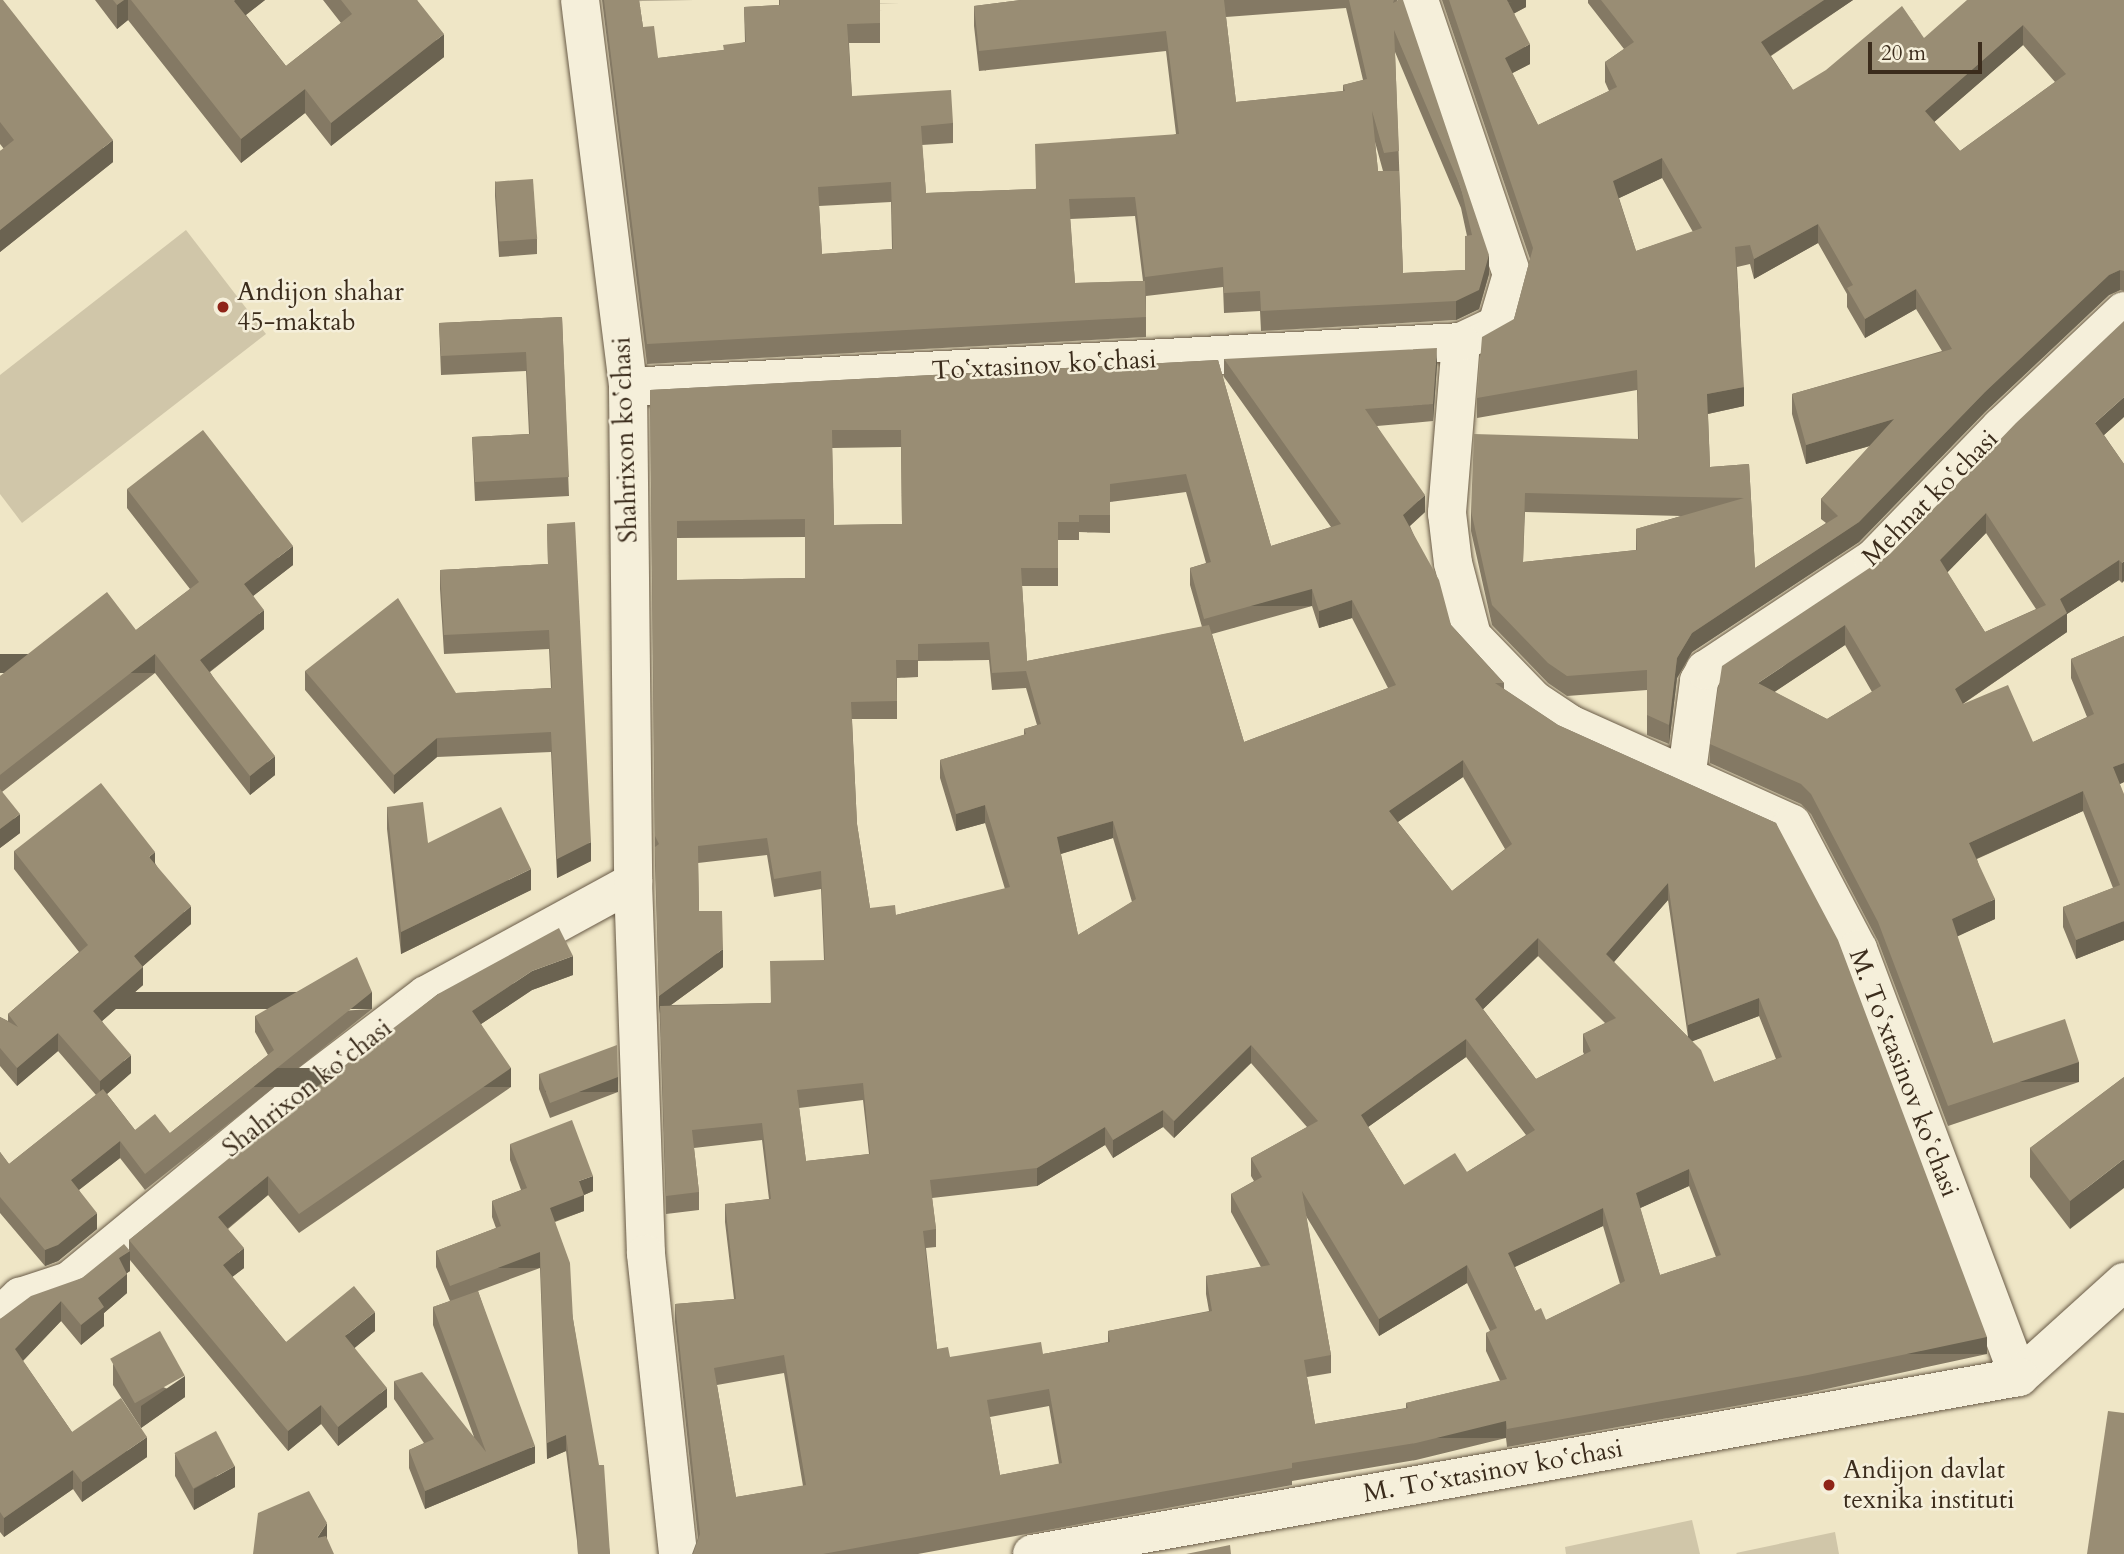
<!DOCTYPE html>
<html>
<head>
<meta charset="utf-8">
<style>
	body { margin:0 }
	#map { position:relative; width:2124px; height:1554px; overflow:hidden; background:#efe6c6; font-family:Cardo,serif }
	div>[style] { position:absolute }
	.green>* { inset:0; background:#d0c6a9 }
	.roads { filter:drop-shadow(0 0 2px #685a46) drop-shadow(0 0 2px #685a46) }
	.street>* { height:38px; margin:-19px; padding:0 19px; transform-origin:19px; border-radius:19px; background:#f5efda }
	.secondary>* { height:38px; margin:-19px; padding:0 19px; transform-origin:19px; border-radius:19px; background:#f5efda }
	.wall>* { inset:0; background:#847964 }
	.shaded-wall>* { inset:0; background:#6b6351; transform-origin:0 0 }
	.building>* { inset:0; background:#998d74; transform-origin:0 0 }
	.dots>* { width:19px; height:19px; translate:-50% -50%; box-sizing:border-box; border:4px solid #f5efda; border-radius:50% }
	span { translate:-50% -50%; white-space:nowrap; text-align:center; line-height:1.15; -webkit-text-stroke:5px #f5efda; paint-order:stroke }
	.poi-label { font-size:26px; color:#3b2c1c }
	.left { translate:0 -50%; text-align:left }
	.street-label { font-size:26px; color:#3b2c1c }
	.scale { position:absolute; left:1868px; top:42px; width:114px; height:32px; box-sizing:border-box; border:4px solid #3b2c1c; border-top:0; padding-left:9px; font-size:21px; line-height:24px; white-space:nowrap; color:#3b2c1c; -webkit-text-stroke:5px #f5efda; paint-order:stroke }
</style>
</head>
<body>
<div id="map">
	<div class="green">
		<i style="clip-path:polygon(186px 230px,266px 334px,22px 523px,0 494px,0 375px)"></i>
		<i style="clip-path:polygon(1692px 1520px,1700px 1554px,1566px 1554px,1565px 1547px)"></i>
		<i style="clip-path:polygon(1835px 1532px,1839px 1554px,1737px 1554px,1736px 1553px)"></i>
	</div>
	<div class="roads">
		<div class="street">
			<i style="left:1419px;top:0;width:289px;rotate:71.3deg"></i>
			<i style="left:1512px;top:274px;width:53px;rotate:106.4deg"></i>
			<i style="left:1497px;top:325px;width:40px;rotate:155deg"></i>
			<i style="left:1461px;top:342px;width:172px;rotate:94.7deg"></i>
			<i style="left:1447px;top:513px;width:50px;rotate:83.2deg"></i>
			<i style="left:1453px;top:563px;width:75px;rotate:75.4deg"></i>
			<i style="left:1472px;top:636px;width:89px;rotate:45.9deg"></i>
			<i style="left:1534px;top:700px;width:43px;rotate:33.7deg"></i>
			<i style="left:1570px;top:724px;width:243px;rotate:24.2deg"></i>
			<i style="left:1792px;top:824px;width:141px;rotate:62.2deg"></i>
			<i style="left:1858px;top:949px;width:457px;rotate:69.4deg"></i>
			<i style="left:628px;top:387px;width:834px;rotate:-3.09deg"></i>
			<i style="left:1686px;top:779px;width:99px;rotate:-82.4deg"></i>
			<i style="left:1699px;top:681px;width:13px;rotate:-61deg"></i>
			<i style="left:1705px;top:670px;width:201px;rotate:-33.5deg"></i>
			<i style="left:1873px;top:559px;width:184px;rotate:-45.9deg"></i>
			<i style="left:2001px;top:427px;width:169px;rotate:-43.3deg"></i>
			<i style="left:0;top:1316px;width:28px;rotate:-44deg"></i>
			<i style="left:20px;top:1297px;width:52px;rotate:-18.1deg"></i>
			<i style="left:69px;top:1281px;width:294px;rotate:-39.5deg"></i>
			<i style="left:296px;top:1094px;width:163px;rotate:-37.3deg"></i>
			<i style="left:426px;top:995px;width:236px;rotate:-28.6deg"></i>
			<i style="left:2019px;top:1377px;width:142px;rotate:-42.1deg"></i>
			<i style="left:1032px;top:1554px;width:1003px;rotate:-10.17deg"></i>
		</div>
		<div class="secondary">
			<i style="left:580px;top:0;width:390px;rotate:82.9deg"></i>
			<i style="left:628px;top:387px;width:495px;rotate:89.4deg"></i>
			<i style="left:633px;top:882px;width:372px;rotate:88deg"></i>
			<i style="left:646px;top:1254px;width:302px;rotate:83.9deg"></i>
		</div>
	</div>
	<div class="wall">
		<i style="clip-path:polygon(0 0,113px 162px,0 252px,0 151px,4px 149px,0 144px)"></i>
		<i style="clip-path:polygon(95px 0,265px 0,246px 15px,286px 66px,341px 23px,323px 0,417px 0,444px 57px,331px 146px,305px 113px,241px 163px,128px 20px,117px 29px)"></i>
		<i style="clip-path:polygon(evenodd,602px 0,639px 0,643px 27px,658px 58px,723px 50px,745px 42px,744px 7px,779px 5px,779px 0,880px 0,880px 43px,849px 43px,852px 96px,953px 123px,953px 143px,922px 145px,926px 193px,1035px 189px,1176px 134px,1166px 51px,979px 71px,974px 26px,974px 6px,1021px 0,1397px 0,1397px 1px,1399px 0,1489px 274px,1479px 309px,1456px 320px,1261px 331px,1260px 311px,1224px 313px,1223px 287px,1146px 296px,1146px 337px,647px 364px,602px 0,1346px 8px,1363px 80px,1343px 85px,1343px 91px,1236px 102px,1226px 17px,1346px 8px,602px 0,1395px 52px,1461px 208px,1467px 236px,1465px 270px,1403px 273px,1395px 52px,602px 0,1375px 142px,1383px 171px,1378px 171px,1375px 142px,602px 0,891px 202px,892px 249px,822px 254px,819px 206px,891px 202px,602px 0,1135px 216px,1143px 281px,1075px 283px,1070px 219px,1135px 216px)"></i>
		<i style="clip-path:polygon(evenodd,1442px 0,1526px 0,1526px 7px,1514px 13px,1530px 64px,1512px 73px,1538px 125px,1609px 91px,1605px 82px,1605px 62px,1624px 49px,1588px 3px,1588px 0,1853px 0,1771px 56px,1793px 90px,1924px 38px,2124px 0,2124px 291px,2120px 290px,2109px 295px,1985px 412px,1859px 542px,1692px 652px,1677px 678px,1669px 744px,1647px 735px,1647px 690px,1567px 696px,1548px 683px,1492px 625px,1471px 531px,1471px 511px,1638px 439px,1637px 390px,1477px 418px,1477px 398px,1514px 319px,1530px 259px,1442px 0,2023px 45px,2055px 82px,1960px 151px,1934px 122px,2023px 45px,1442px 0,1662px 178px,1693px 232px,1636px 251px,1619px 198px,1662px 178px,1442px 0,1818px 243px,1847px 294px,1847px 307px,1865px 338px,1916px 309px,1942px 351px,1792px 394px,1792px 414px,1806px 464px,1870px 446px,1821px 499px,1821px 519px,1826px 523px,1755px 568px,1749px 464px,1710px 467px,1708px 414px,1744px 406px,1737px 267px,1750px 264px,1754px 279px,1818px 243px,1442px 0,1525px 512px,1681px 516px,1636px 529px,1636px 550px,1523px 562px,1525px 512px)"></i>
		<i style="clip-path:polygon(495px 181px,537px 239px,537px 254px,499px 257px,495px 196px)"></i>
		<i style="clip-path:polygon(562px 317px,569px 496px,475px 501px,472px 437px,529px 434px,526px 371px,441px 375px,439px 323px)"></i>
		<i style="clip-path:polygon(evenodd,1224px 359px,1437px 365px,1433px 421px,1377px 426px,1425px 512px,1410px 526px,1451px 625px,1504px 683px,1504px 689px,1558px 725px,1776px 823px,1987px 1354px,1808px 1393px,1507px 1447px,1506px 1438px,1416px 1460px,1292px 1481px,1292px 1485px,918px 1554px,692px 1554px,698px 1538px,675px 1322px,675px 1304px,734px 1299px,725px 1222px,725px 1204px,769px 1199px,762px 1140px,694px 1148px,699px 1192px,699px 1210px,666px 1214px,655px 865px,650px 390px,1218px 360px,1271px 546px,1331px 527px,1224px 377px,1224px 359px,901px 447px,902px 524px,834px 525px,832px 448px,901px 447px,1224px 359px,1186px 492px,1206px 563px,1190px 568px,1190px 585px,1202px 627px,1027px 661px,1022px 586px,1058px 586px,1058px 540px,1079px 540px,1079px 532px,1110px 533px,1110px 502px,1186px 492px,1224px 359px,805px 537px,805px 578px,677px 580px,677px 538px,805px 537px,1224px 359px,1312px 606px,1319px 628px,1352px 618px,1388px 688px,1244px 742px,1212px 634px,1312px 606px,1224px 359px,989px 660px,992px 690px,1026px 688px,1037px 725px,1024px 729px,1024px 735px,940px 760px,940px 778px,956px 831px,985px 823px,1005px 889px,896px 915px,870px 908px,857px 824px,852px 719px,897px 719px,897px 678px,918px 677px,918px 661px,989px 660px,1224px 359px,1463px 777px,1505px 849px,1452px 891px,1398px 822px,1463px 777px,1224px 359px,1113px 838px,1132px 902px,1078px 935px,1061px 854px,1113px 838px,1224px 359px,767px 855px,774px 897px,821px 889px,824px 960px,770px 1003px,671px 1005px,723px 967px,699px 911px,698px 863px,767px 855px,1224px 359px,1668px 900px,1688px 1037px,1614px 962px,1668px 900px,1224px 359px,1538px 956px,1605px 1023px,1583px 1034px,1583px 1052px,1584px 1054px,1536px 1079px,1483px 1009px,1538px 956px,1224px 359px,1759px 1016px,1776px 1059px,1714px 1082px,1692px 1041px,1759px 1016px,1224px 359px,1466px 1057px,1526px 1135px,1467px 1172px,1404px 1185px,1368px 1127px,1466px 1057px,1224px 359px,1251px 1063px,1307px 1127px,1251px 1158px,1251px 1176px,1254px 1181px,1231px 1194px,1231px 1212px,1261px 1267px,1206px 1276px,1206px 1294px,1209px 1311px,1108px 1331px,1108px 1342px,1043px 1354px,950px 1357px,937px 1349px,926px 1248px,936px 1247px,936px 1229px,932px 1198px,1037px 1186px,1105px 1145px,1113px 1158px,1163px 1127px,1174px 1138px,1251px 1063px,1224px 359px,863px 1100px,869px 1154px,806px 1161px,799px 1108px,863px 1100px,1224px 359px,1689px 1186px,1716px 1257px,1660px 1275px,1640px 1208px,1689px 1186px,1224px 359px,1306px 1216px,1379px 1336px,1467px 1283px,1490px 1331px,1486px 1333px,1486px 1351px,1500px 1381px,1406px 1403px,1406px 1408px,1315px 1424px,1307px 1377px,1331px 1373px,1331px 1355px,1306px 1216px,1224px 359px,1603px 1226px,1620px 1284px,1546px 1320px,1535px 1311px,1515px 1267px,1603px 1226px,1224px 359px,784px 1373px,803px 1486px,736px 1497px,717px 1385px,784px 1373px,1224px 359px,1049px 1406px,1059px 1464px,1000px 1475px,990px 1417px,1049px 1406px)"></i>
		<i style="clip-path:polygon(evenodd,2124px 417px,2104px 435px,2124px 464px,2122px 583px,2119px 580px,2067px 614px,2067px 632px,1963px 704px,2033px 742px,2087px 717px,2071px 678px,2071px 659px,2124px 636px,2124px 782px,2120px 784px,2124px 940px,2076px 959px,2063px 927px,2063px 907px,2113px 888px,2083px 811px,1977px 859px,1995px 919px,1957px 936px,1993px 1043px,2079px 1082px,1948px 1126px,1878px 941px,1811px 814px,1801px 804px,1710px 763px,1710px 744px,1889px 555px,2124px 417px,1986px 533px,2036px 609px,1985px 632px,1947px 572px,1986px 533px,2124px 417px,1845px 645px,1872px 692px,1827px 719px,1774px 692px,1845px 645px)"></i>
		<i style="clip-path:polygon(127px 489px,293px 565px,253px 596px,264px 629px,210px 672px,275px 775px,250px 795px,155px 673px,2px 792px,20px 833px,0 848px,0 676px,136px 630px,190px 589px,127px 508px)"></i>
		<i style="clip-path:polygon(547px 524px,591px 861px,557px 878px,551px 752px,437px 757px,394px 794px,305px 690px,305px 671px,456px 693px,551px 688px,549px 649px,444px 654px,440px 589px,440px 570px,548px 564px)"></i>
		<i style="clip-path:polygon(387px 807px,428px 843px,531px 890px,401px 954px,387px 829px)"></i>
		<i style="clip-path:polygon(14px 851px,155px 863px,191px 924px,143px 966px,143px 985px,102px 1021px,131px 1073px,107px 1094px,135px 1130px,170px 1133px,268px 1055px,255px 1032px,255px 1016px,372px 1009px,145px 1190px,120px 1158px,79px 1190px,97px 1229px,58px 1261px,45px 1266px,0 1213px,0 1152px,9px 1164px,96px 1095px,58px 1051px,17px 1086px,0 1066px,0 1017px,8px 1021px,8px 1014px,79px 952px,14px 869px)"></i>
		<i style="clip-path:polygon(573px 975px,532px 990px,481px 1024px,511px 1087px,299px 1233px,268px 1195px,228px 1229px,244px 1268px,232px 1277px,286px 1342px,375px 1331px,354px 1348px,387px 1407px,338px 1446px,321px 1424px,288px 1451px,130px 1260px,130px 1271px,127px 1273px,127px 1293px,104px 1313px,104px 1326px,81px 1345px,61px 1321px,23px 1361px,72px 1432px,147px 1457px,82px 1502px,73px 1489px,4px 1537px,0 1532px,0 1319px,82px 1278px,129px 1251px,129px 1240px,438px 994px)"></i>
		<i style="clip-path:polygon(539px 1074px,618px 1092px,550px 1118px,539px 1089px)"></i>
		<i style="clip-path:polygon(2124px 1077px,2070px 1229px,2030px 1177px,2030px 1148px)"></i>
		<i style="clip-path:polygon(510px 1144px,593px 1191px,584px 1195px,584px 1211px,555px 1222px,573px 1319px,610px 1554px,578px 1554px,577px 1541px,566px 1451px,547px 1459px,540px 1268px,478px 1291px,535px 1463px,425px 1509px,409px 1468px,409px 1450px,424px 1443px,394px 1399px,394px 1381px,474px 1437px,433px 1325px,433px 1307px,450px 1301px,436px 1267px,436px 1251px,496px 1228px,492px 1217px,492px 1201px,521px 1190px,510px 1160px)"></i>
		<i style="clip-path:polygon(113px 1364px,185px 1397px,141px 1428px,113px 1385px)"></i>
		<i style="clip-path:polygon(175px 1454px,235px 1487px,194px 1510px,175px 1476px)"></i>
	</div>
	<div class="shaded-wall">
		<i style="clip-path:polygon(124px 0,128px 0,128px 20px,117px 29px,117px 5px)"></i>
		<i style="clip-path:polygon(235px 0,265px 0,234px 24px,234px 1px)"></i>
		<i style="clip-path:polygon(1506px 0,1526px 0,1526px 7px,1506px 18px)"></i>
		<i style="clip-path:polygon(1824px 0,1853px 0,1761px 62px,1761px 42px)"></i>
		<i style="clip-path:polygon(2023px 25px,2023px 45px,1925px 130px,1925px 111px)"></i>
		<i style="clip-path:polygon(444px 34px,444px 57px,331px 146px,331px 123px)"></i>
		<i style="clip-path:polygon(1530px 44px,1530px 64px,1505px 77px,1505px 58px)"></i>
		<i style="clip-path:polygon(305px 89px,305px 113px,241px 163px,241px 139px)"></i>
		<i style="clip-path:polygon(113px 140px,113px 162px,0 252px,0 230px)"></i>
		<i style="clip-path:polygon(1662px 158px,1662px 178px,1613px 201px,1613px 181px)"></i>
		<i style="clip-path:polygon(1818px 224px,1818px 243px,1754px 279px,1754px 259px)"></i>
		<i style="clip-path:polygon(1489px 255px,1489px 274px,1479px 309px,1456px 320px,1456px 301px)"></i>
		<i style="clip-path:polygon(2120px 270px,2120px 290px,2109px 295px,1985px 412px,1859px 542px,1692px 652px,1677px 678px,1669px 744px,1669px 725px,1677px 658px,1692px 633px,1859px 522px,1985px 392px,2109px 275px)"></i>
		<i style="clip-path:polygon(1916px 289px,1916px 309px,1865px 338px,1865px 319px)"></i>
		<i style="clip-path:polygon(1437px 348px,1437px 365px,1433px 421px,1433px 404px)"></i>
		<i style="clip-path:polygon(1744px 387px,1744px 406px,1707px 414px,1707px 394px)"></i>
		<i style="clip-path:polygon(2124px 397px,2124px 417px,2095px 443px,2095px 423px)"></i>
		<i style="clip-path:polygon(1894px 419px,1894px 439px,1806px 464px,1806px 445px)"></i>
		<i style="clip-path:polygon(1425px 495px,1425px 512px,1403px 532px,1403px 515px)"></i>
		<i style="clip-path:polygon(1986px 513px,1986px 533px,1940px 580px,1940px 560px)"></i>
		<i style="clip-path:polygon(293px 546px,293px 565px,244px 603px,244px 584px)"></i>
		<i style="clip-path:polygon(2119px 560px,2119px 580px,2067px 614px,2067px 632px,1955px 709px,1955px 689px,2060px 599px)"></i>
		<i style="clip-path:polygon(2124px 561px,2124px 581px,2122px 583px,2122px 563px)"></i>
		<i style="left:1312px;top:589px;width:17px;height:112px;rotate:90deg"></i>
		<i style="clip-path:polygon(1352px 600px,1352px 618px,1319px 628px,1319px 611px)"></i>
		<i style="clip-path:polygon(264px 610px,264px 629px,200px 679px,200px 660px)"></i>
		<i style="clip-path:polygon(1845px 625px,1845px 645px,1758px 703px,1758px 683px)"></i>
		<i style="left:155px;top:654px;width:19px;height:197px;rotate:90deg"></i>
		<i style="clip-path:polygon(437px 738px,437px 757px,394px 794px,394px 775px)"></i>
		<i style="clip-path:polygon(275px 756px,275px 775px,250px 795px,250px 776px)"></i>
		<i style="clip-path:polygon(1463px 760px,1463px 777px,1389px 828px,1389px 811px)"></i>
		<i style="clip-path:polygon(2124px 763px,2124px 782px,2113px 787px,2113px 767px)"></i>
		<i style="clip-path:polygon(2083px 791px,2083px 811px,1969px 862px,1969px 843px)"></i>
		<i style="clip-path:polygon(985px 805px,985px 823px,956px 831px,956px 814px)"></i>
		<i style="clip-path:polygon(20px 814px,20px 833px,0 848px,0 829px)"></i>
		<i style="clip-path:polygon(1113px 821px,1113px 838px,1057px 855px,1057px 837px)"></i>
		<i style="clip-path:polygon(591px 842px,591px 861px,557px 878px,557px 859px)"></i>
		<i style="clip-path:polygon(155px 852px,155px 871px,149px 857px)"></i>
		<i style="clip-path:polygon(531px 869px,531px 890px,401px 954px,401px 932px)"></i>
		<i style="clip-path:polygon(1668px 883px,1668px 900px,1606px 971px,1606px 954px)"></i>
		<i style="clip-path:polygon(1995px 899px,1995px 919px,1952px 939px,1952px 919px)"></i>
		<i style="clip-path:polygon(191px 906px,191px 924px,134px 974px,134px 956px)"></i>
		<i style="clip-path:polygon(2124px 921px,2124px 940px,2076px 959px,2076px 940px)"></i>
		<i style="clip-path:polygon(1538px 938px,1538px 956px,1475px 1017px,1475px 999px)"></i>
		<i style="clip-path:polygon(723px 949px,723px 967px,660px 1013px,660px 1006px,659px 1014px,659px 996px)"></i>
		<i style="clip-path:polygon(573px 956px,573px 975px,532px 990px,472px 1030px,472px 1011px,532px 971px)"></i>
		<i style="clip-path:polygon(143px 967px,143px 985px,93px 1029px,93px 1011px)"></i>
		<i style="left:372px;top:992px;width:17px;height:291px;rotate:90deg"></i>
		<i style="clip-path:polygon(1759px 998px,1759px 1016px,1688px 1043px,1688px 1025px)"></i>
		<i style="clip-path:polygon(58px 1033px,58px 1051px,17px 1086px,17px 1068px)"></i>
		<i style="clip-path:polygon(1466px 1039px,1466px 1057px,1361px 1132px,1361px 1115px)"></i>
		<i style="clip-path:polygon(1251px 1045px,1251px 1063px,1174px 1138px,1174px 1121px)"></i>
		<i style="clip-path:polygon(131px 1055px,131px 1073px,100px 1100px,100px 1081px)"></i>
		<i style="left:2079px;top:1062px;width:20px;height:138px;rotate:90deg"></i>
		<i style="left:511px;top:1068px;width:19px;height:257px;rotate:90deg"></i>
		<i style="left:618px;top:1077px;width:15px;height:73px;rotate:90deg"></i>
		<i style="clip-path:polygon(1163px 1110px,1163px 1127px,1113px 1158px,1113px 1140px)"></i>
		<i style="clip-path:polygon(1105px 1127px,1105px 1145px,1037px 1186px,1037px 1168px)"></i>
		<i style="clip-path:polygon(120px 1141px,120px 1158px,71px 1196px,71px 1180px)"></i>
		<i style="clip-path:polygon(2124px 1159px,2124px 1188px,2070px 1229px,2070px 1201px)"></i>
		<i style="clip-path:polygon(1689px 1169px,1689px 1186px,1636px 1210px,1636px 1193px)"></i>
		<i style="clip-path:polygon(268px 1176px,268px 1195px,218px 1236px,218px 1217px)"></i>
		<i style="clip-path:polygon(593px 1176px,593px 1191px,584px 1195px,584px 1211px,550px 1223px,550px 1208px,579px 1181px)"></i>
		<i style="clip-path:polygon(1603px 1208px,1603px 1226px,1508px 1270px,1508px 1253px)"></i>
		<i style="clip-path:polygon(97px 1213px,97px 1229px,58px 1261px,45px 1266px,45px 1250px)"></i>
		<i style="clip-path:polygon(244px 1248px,244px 1268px,223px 1284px,223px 1265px)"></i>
		<i style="clip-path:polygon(130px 1251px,130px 1271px,119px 1278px,119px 1258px)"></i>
		<i style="left:540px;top:1252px;width:16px;height:96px;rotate:90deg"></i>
		<i style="clip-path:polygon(1467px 1265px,1467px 1283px,1379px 1336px,1379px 1319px)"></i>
		<i style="clip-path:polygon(127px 1274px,127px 1293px,104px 1313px,104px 1326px,81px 1345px,81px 1325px,98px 1298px)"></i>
		<i style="clip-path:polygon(61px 1301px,61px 1321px,15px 1369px,15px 1349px)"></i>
		<i style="clip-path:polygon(375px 1312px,375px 1331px,345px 1356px,345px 1336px)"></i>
		<i style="left:1987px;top:1337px;width:17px;height:183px;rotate:90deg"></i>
		<i style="clip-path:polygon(185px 1376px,185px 1397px,141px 1428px,141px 1406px)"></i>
		<i style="clip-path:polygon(387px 1388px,387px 1407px,338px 1446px,338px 1427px)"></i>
		<i style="clip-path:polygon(321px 1405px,321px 1424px,288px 1451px,288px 1431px)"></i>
		<i style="left:1506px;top:1421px;width:17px;height:93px;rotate:90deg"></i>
		<i style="clip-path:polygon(566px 1435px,566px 1451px,547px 1459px,547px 1443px)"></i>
		<i style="clip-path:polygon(147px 1437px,147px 1457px,82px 1502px,82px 1482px)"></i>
		<i style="clip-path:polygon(535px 1446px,535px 1463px,425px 1509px,425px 1491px)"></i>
		<i style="clip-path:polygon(235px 1466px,235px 1487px,194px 1510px,194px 1489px)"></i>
		<i style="clip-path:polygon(73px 1470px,73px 1489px,4px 1537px,4px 1518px)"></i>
		<i style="clip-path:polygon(327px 1523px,327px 1543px,317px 1538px)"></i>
	</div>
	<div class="building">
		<i style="clip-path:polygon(0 0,3px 0,113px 140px,0 230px,0 151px,14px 140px,0 122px)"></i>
		<i style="clip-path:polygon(113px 0,124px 0,117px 5px)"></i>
		<i style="clip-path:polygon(131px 0,235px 0,234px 1px,286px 66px,352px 14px,341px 0,417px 0,444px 34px,331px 123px,305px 89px,241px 139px)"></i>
		<i style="clip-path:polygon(evenodd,604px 0,639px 0,643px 27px,654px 26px,658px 58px,724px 50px,723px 45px,746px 42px,744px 7px,780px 5px,780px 0,880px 0,880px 23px,847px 24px,852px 96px,951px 90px,953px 123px,921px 126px,926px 193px,1036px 189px,1035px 144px,1179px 134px,1166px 31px,979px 51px,974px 6px,1021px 0,1224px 0,1236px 102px,1345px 91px,1343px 85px,1367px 79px,1349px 0,1394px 0,1393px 3px,1399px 0,1403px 0,1489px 255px,1479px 290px,1456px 301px,1261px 311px,1260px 291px,1224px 293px,1223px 267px,1145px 277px,1135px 197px,1069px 199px,1075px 283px,1145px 281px,1146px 317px,647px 344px,604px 0,1394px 30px,1461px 188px,1472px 235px,1465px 236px,1465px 270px,1403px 273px,1399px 171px,1378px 171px,1372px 111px,1384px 153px,1399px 151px,1394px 30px,604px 0,891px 182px,893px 249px,822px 254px,818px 187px,891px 182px)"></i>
		<i style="clip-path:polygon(evenodd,1449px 0,1507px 0,1530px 44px,1505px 58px,1538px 125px,1617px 87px,1605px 62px,1634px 42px,1601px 0,1824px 0,1761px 42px,1793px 90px,1826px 70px,1902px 6px,1924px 38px,1967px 0,2124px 0,2124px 271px,2120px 270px,2109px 275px,1985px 392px,1859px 522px,1692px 633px,1677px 658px,1669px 725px,1647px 715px,1647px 670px,1567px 676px,1548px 663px,1492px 605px,1471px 511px,1474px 434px,1639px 439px,1637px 370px,1477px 398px,1482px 337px,1514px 319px,1533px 248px,1449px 0,2023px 25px,2066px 74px,1960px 151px,1925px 111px,2023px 25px,1449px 0,1662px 158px,1702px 228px,1636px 251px,1613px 181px,1662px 158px,1449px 0,1818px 224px,1853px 285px,1847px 288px,1865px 319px,1916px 289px,1952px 349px,1792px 394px,1806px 445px,1894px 419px,1821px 499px,1838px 516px,1755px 568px,1749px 464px,1710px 467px,1707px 394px,1744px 387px,1735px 247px,1750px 245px,1754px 259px,1818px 224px,1449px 0,1525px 493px,1647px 496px,1744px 498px,1636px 529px,1637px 550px,1523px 562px,1525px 493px)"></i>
		<i style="left:533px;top:179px;width:60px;height:38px;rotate:86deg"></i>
		<i style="clip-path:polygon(562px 317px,569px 477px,475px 482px,472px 437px,530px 434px,526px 352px,441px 356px,439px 323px)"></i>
		<i style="clip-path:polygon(evenodd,2124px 321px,2124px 397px,2095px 423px,2124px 464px,2124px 561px,2122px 563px,2119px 560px,2060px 599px,2067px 613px,1955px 689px,1963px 704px,2008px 685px,2033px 742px,2094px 714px,2071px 659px,2124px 636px,2124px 763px,2113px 767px,2124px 794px,2124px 921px,2076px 940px,2063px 907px,2120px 885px,2083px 791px,1969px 843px,1995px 899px,1952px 919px,1993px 1043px,2065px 1019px,2079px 1062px,1948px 1106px,1878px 922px,1811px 794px,1801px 784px,1710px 744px,1722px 666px,1889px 555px,2016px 423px,2124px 321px,1986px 513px,2046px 605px,1985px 632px,1940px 560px,1986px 513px,2124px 321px,1845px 625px,1881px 686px,1827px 719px,1758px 683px,1845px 625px)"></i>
		<i style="clip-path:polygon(evenodd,1437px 348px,1433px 404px,1365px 409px,1425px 495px,1403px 515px,1439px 580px,1451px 625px,1504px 683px,1495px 683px,1558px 725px,1776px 823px,1838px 940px,1987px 1337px,1808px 1375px,1507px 1429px,1506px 1421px,1416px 1443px,1292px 1463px,1292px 1468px,823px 1554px,693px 1554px,700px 1534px,675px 1304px,736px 1299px,725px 1204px,771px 1199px,762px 1123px,692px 1130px,699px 1192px,666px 1196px,660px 1006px,771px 1003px,770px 961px,825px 960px,821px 871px,774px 879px,767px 838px,698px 846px,699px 911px,722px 911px,723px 949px,659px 996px,655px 847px,659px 844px,655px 836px,650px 390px,1218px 360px,1271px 546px,1341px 524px,1224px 359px,1437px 348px,832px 430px,901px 430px,902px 524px,834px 525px,832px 430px,1437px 348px,1186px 474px,1211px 562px,1190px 568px,1204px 619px,1312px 589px,1319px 611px,1352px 600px,1396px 685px,1244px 742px,1209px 625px,1027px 661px,1021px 568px,1058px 568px,1058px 522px,1079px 522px,1079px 515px,1110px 515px,1110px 484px,1186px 474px,1437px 348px,805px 519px,805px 578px,677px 580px,677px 521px,805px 519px,1437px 348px,989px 642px,992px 673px,1026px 671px,1041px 724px,1024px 729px,1026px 734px,940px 760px,956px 814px,985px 805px,1010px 887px,896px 915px,895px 905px,870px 908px,857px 824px,851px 702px,897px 701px,896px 660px,918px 660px,918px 644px,989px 642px,1437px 348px,1463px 760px,1512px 844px,1452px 891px,1389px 811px,1463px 760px,1437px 348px,1113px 821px,1136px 899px,1078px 935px,1057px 837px,1113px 821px,1437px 348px,1668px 883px,1688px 1025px,1759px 998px,1782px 1057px,1714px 1082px,1701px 1050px,1606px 954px,1668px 883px,1437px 348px,1538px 938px,1616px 1018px,1583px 1034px,1591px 1051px,1536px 1079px,1475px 999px,1538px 938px,1437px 348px,1466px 1039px,1535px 1130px,1467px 1172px,1455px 1153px,1404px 1185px,1361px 1115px,1466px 1039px,1437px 348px,1251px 1045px,1318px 1121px,1251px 1158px,1262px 1177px,1231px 1194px,1270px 1265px,1206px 1276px,1212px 1311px,1108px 1331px,1110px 1342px,1043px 1354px,1041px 1342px,950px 1357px,948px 1347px,937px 1349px,923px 1231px,936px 1229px,930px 1180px,1037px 1168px,1105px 1127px,1113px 1140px,1163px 1110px,1174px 1121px,1251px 1045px,1437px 348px,863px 1083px,870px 1154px,806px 1161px,797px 1090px,863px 1083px,1437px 348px,1689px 1169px,1721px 1255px,1660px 1275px,1636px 1193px,1689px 1169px,1437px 348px,1302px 1191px,1379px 1319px,1467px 1265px,1497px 1328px,1486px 1333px,1507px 1379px,1406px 1403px,1408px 1408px,1315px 1424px,1304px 1360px,1331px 1355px,1302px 1191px,1437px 348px,1603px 1208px,1625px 1281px,1546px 1320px,1541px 1308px,1535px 1311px,1508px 1253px,1603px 1208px,1437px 348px,784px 1355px,806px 1485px,736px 1497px,714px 1368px,784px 1355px,1437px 348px,1049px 1389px,1062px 1463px,1000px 1475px,987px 1400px,1049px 1389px)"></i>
		<i style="clip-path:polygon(203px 430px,293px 546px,244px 584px,264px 610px,200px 660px,275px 756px,250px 776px,155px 654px,0 775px,0 676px,107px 592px,136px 630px,199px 582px,127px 489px)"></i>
		<i style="clip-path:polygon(575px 522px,591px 842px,557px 859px,551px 732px,437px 738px,394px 775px,305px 671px,398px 598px,456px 693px,552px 688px,549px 630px,444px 635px,440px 570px,548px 564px,547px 524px)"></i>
		<i style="clip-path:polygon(101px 783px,155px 852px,149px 857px,191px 906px,134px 956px,143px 967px,93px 1011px,131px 1055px,100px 1081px,58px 1033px,17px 1068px,0 1048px,0 1017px,18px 1027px,8px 1014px,88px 945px,14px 851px)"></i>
		<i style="clip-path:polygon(0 789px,20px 814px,0 829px)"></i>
		<i style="clip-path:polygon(423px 802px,428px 843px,501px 807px,531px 869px,401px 932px,387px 807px)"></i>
		<i style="clip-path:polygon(559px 928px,573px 956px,532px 971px,472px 1011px,511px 1068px,299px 1214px,268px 1176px,218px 1217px,244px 1248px,223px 1265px,286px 1342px,354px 1286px,375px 1312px,345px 1336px,387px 1388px,338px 1427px,321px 1405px,288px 1431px,129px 1240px,310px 1092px,438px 994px)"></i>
		<i style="clip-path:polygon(357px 957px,372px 992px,145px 1174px,120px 1141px,71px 1180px,97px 1213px,58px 1245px,45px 1250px,0 1197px,0 1152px,9px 1164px,103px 1089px,135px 1130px,155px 1114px,170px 1133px,274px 1050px,255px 1016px)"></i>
		<i style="clip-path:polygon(617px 1045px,618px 1077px,550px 1103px,539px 1074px)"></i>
		<i style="clip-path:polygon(2124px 1077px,2124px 1159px,2070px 1201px,2030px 1148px)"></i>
		<i style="clip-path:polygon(572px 1120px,593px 1176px,579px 1181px,584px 1195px,550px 1208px,570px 1263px,573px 1319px,599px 1465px,604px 1465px,610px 1554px,578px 1554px,577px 1525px,566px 1435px,547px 1443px,540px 1252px,450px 1286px,436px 1251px,501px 1226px,492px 1201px,527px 1188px,510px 1144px)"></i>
		<i style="clip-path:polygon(124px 1244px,130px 1251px,119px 1258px,127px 1274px,98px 1298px,104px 1307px,81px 1325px,61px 1301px,15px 1349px,72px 1432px,121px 1398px,147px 1437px,82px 1482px,73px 1470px,4px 1518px,0 1512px,0 1319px,31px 1296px,82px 1278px)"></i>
		<i style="clip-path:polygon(478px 1291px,535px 1446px,425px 1491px,409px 1450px,434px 1439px,394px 1381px,422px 1372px,486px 1452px,433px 1307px)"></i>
		<i style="left:160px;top:1331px;width:51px;height:57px;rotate:61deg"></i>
		<i style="clip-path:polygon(2108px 1411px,2124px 1413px,2124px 1554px,2087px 1554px)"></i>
		<i style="left:216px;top:1431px;width:40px;height:47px;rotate:62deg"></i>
		<i style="clip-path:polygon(309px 1491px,327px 1523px,317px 1538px,326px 1536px,334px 1554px,253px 1554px,258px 1513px)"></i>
		<i style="clip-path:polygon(1230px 1545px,1231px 1554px,1186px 1554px)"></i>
	</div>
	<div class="dots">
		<i style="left:223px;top:307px;background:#8f2418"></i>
		<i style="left:1829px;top:1485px;background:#8f2418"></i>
	</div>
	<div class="poi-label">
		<span class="left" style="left:237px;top:307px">Andijon shahar<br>45-maktab</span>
		<span class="left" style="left:1843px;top:1485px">Andijon davlat<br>texnika instituti</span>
	</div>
	<div class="street-label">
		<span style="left:1044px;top:365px;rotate:-3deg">Toʻxtasinov koʻchasi</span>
		<span style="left:625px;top:440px;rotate:-92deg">Shahrixon koʻchasi</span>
		<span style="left:1930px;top:498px;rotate:-45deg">Mehnat koʻchasi</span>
		<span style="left:1904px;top:1073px;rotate:69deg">M. Toʻxtasinov koʻchasi</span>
		<span style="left:307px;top:1088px;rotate:-38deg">Shahrixon koʻchasi</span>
		<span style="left:1493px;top:1471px;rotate:-10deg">M. Toʻxtasinov koʻchasi</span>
	</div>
	<div class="scale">20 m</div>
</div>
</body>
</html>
